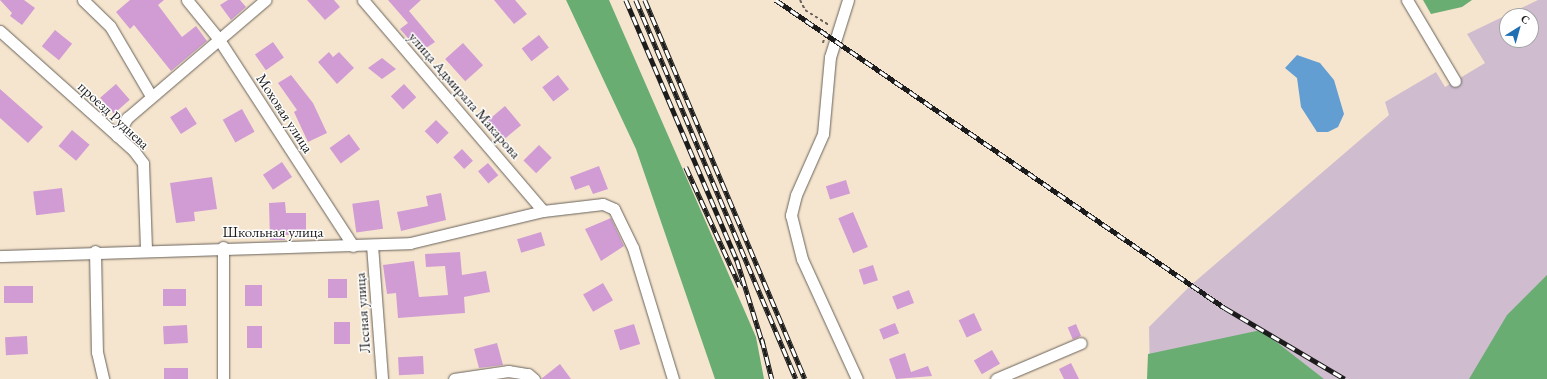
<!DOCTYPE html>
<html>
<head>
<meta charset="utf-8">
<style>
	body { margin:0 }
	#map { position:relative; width:1547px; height:379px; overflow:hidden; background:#f6e5ce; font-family:"EB Garamond",serif }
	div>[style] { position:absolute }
	.industrial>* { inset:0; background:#cfbdcf }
	.forest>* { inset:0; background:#6aad72 }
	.water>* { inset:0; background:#639ed3 }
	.building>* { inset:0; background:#d09cd3; transform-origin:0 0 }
	.path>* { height:2px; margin-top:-1px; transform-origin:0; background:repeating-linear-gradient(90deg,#68625a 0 3px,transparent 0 6px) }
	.roads { filter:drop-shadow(0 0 1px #68625a) drop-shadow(0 0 1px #68625a) }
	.minor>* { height:11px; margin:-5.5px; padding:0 5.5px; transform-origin:5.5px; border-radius:5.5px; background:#fff }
	.rail>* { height:4.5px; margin-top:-2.25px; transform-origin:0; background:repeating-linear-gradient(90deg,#fff 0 9px,#1c1c1c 0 18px); box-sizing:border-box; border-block:1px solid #1c1c1c }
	span { translate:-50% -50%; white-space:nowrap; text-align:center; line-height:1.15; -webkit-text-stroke:3px #fff; paint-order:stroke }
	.street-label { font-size:15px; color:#1c1c1c }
	.north { position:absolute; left:1499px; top:8px; width:40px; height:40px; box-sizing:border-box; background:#fff; border:1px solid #a4a4a4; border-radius:50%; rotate:37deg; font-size:11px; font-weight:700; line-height:16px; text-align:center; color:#1c1c1c }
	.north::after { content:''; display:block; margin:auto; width:14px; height:18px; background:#1f6fb2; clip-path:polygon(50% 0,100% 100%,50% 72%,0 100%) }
</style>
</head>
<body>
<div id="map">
	<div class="industrial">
		<i style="clip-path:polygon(evenodd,1538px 0,1547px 0,1547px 379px,1150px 379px,1149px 327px,1191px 285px,1389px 115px,1385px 102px,1436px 72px,1445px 87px,1485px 63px,1467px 34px,1538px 0,1507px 16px,1531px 16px,1531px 40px,1507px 40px,1507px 16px)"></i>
	</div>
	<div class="forest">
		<i style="clip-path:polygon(566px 0,609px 0,756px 337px,764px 379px,715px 379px,636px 149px)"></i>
		<i style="clip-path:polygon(1423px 0,1472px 0,1462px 7px,1431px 14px)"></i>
		<i style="clip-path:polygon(1547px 275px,1547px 379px,1469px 379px,1507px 315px)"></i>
		<i style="clip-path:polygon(1261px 330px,1324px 379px,1147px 379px,1148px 354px)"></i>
	</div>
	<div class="water">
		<i style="clip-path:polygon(1297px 55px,1320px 63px,1334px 80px,1344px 114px,1338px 127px,1328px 132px,1317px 132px,1301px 107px,1297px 78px,1285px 68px)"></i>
	</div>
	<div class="building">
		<i style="clip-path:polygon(0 0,24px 0,35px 8px,22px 25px,10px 16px,12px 13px)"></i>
		<i style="clip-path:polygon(130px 0,164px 0,158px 5px,182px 37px,196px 26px,207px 41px,171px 71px,134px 25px,130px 29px,116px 12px)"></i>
		<i style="clip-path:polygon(228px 0,240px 0,246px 7px,231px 20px,220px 5px)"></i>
		<i style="clip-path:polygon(307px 0,334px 0,340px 7px,325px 20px)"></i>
		<i style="clip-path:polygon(388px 0,421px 0,409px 11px,435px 42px,420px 52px,400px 29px,408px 23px)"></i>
		<i style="clip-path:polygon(494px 0,515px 0,527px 14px,514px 24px)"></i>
		<i style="left:55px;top:30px;width:22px;height:21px;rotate:39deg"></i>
		<i style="left:539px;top:35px;width:16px;height:22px;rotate:52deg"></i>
		<i style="left:273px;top:42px;width:19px;height:22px;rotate:55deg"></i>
		<i style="left:463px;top:43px;width:30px;height:24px;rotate:48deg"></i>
		<i style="clip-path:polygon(329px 52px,333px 57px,339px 52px,354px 68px,337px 84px,318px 62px)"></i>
		<i style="clip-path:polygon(382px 58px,396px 69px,382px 79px,368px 68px)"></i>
		<i style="clip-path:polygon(291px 75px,313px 103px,327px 133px,308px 142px,294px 112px,297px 110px,278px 83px)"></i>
		<i style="left:558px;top:75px;width:18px;height:20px;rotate:52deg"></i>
		<i style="left:116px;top:84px;width:21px;height:21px;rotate:49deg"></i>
		<i style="left:404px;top:84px;width:18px;height:18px;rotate:47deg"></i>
		<i style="clip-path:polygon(0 89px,43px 127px,28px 143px,0 118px)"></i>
		<i style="left:505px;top:106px;width:25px;height:22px;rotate:50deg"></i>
		<i style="left:186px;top:107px;width:20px;height:19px;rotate:57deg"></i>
		<i style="left:242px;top:109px;width:26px;height:22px;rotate:61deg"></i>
		<i style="left:436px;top:120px;width:18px;height:16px;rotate:45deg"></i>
		<i style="left:72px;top:130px;width:23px;height:21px;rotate:40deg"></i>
		<i style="left:349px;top:134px;width:19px;height:24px;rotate:54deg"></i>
		<i style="left:539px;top:145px;width:18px;height:22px;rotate:45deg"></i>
		<i style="left:462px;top:149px;width:16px;height:12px;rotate:47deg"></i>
		<i style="left:282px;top:162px;width:18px;height:23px;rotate:56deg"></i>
		<i style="left:488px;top:163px;width:16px;height:13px;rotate:50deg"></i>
		<i style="clip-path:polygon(599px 166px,608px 189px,593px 194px,589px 185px,575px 190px,570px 177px)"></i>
		<i style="clip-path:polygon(212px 177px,217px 209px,194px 212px,195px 221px,176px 223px,170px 183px)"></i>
		<i style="left:846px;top:180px;width:14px;height:21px;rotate:73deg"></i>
		<i style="left:62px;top:188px;width:24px;height:29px;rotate:83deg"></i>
		<i style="clip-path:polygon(441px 193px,446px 220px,401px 231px,397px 212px,428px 206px,426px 196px)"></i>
		<i style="left:379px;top:200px;width:29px;height:27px;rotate:82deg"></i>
		<i style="clip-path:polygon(285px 202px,286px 213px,306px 213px,306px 234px,285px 235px,285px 240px,270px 240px,269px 203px)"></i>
		<i style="left:853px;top:212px;width:38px;height:16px;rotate:67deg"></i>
		<i style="clip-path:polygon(611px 218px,624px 246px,601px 261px,585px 229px)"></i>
		<i style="left:541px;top:232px;width:14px;height:25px;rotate:73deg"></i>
		<i style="clip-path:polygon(460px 252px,462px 275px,486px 271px,490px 292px,464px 297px,465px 313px,398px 318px,396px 293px,387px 294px,383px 265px,414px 261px,419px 297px,448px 295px,445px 266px,426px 267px,425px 254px)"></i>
		<i style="left:873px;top:265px;width:16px;height:15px;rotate:72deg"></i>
		<i style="left:328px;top:279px;width:19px;height:19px"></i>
		<i style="left:603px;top:283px;width:20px;height:23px;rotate:60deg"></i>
		<i style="left:245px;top:285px;width:17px;height:21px"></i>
		<i style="left:33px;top:286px;width:17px;height:29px;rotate:90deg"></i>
		<i style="left:163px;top:289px;width:23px;height:17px"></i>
		<i style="left:909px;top:290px;width:14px;height:18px;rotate:69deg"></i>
		<i style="left:974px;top:313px;width:19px;height:17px;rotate:65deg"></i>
		<i style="left:334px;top:322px;width:16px;height:22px"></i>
		<i style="left:895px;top:323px;width:11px;height:17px;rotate:68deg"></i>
		<i style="left:634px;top:324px;width:21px;height:21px;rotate:73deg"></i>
		<i style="left:1076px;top:324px;width:13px;height:9px;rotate:67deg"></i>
		<i style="left:187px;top:325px;width:18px;height:24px;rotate:87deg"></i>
		<i style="left:247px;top:326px;width:15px;height:22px"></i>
		<i style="left:27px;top:336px;width:18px;height:22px;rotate:87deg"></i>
		<i style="clip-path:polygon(497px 343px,503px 365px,479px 368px,474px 349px)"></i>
		<i style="left:992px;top:350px;width:16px;height:21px;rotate:60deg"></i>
		<i style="clip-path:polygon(905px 353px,911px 372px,928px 366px,932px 376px,896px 379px,889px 359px)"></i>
		<i style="left:423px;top:356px;width:18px;height:25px;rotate:87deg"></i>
		<i style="clip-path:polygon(1071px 363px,1079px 379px,1064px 379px,1059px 369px)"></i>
		<i style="clip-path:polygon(560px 364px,571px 379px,541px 379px)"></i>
		<i style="left:188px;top:368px;width:11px;height:24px;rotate:90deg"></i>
	</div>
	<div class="path">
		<i style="left:800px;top:0;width:11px;rotate:63deg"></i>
		<i style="left:805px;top:10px;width:28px;rotate:32deg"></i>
		<i style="left:823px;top:43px;width:12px;rotate:-76deg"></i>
	</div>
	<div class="roads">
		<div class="minor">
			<i style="left:83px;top:0;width:37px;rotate:44deg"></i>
			<i style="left:110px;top:26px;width:81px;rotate:59.6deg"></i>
			<i style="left:187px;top:0;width:49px;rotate:50.8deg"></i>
			<i style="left:218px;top:38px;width:248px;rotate:57deg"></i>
			<i style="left:363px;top:0;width:277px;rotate:49.5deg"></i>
			<i style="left:848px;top:0;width:60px;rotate:107.5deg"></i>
			<i style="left:830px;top:57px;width:77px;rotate:95.2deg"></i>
			<i style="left:823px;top:134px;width:67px;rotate:113.9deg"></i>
			<i style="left:796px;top:195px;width:21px;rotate:104deg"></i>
			<i style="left:791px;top:215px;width:45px;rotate:76deg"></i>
			<i style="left:802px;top:259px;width:132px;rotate:65.4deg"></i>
			<i style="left:1407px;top:0;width:94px;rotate:59.3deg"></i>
			<i style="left:0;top:31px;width:180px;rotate:41.8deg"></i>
			<i style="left:134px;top:151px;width:15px;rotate:53deg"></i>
			<i style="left:143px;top:163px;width:87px;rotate:88deg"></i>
			<i style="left:117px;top:136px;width:21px;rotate:-61deg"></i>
			<i style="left:127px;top:118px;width:182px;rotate:-40.5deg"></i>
			<i style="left:372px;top:245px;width:134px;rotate:85.7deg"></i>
			<i style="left:95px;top:251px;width:101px;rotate:88.9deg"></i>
			<i style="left:97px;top:352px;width:28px;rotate:77deg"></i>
			<i style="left:0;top:256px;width:410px;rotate:-1.8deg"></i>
			<i style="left:410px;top:243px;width:137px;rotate:-13.5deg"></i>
			<i style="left:543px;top:211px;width:60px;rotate:-6.7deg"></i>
			<i style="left:603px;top:204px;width:12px;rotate:24deg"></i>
			<i style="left:614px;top:209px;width:43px;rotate:64deg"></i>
			<i style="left:633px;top:248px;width:137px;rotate:73deg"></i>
			<i style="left:223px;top:379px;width:132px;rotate:-90deg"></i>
			<i style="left:454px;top:379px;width:55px;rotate:-8.4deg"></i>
			<i style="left:508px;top:371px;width:20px;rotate:9deg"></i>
			<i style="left:528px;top:374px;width:8px;rotate:40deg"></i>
			<i style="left:996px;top:379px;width:92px;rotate:-23deg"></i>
		</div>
	</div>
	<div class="rail">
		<i style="left:626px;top:0;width:283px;rotate:66.9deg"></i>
		<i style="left:737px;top:260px;width:88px;rotate:72.8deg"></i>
		<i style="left:636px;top:0;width:411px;rotate:67.1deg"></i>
		<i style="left:645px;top:0;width:411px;rotate:67.1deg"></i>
		<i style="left:776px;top:0;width:544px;rotate:34.45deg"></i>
		<i style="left:1225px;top:308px;width:139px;rotate:30.6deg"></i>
		<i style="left:686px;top:167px;width:131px;rotate:65.6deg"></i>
		<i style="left:762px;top:339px;width:41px;rotate:76deg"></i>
	</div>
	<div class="street-label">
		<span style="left:465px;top:95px;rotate:49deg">улица Адмирала Макарова</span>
		<span style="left:285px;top:113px;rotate:57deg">Моховая улица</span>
		<span style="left:114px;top:115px;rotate:43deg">проезд Руднева</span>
		<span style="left:273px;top:232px">Школьная улица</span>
		<span style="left:362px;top:313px;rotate:-94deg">Лесная улица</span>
	</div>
	<div class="north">С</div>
</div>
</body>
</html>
